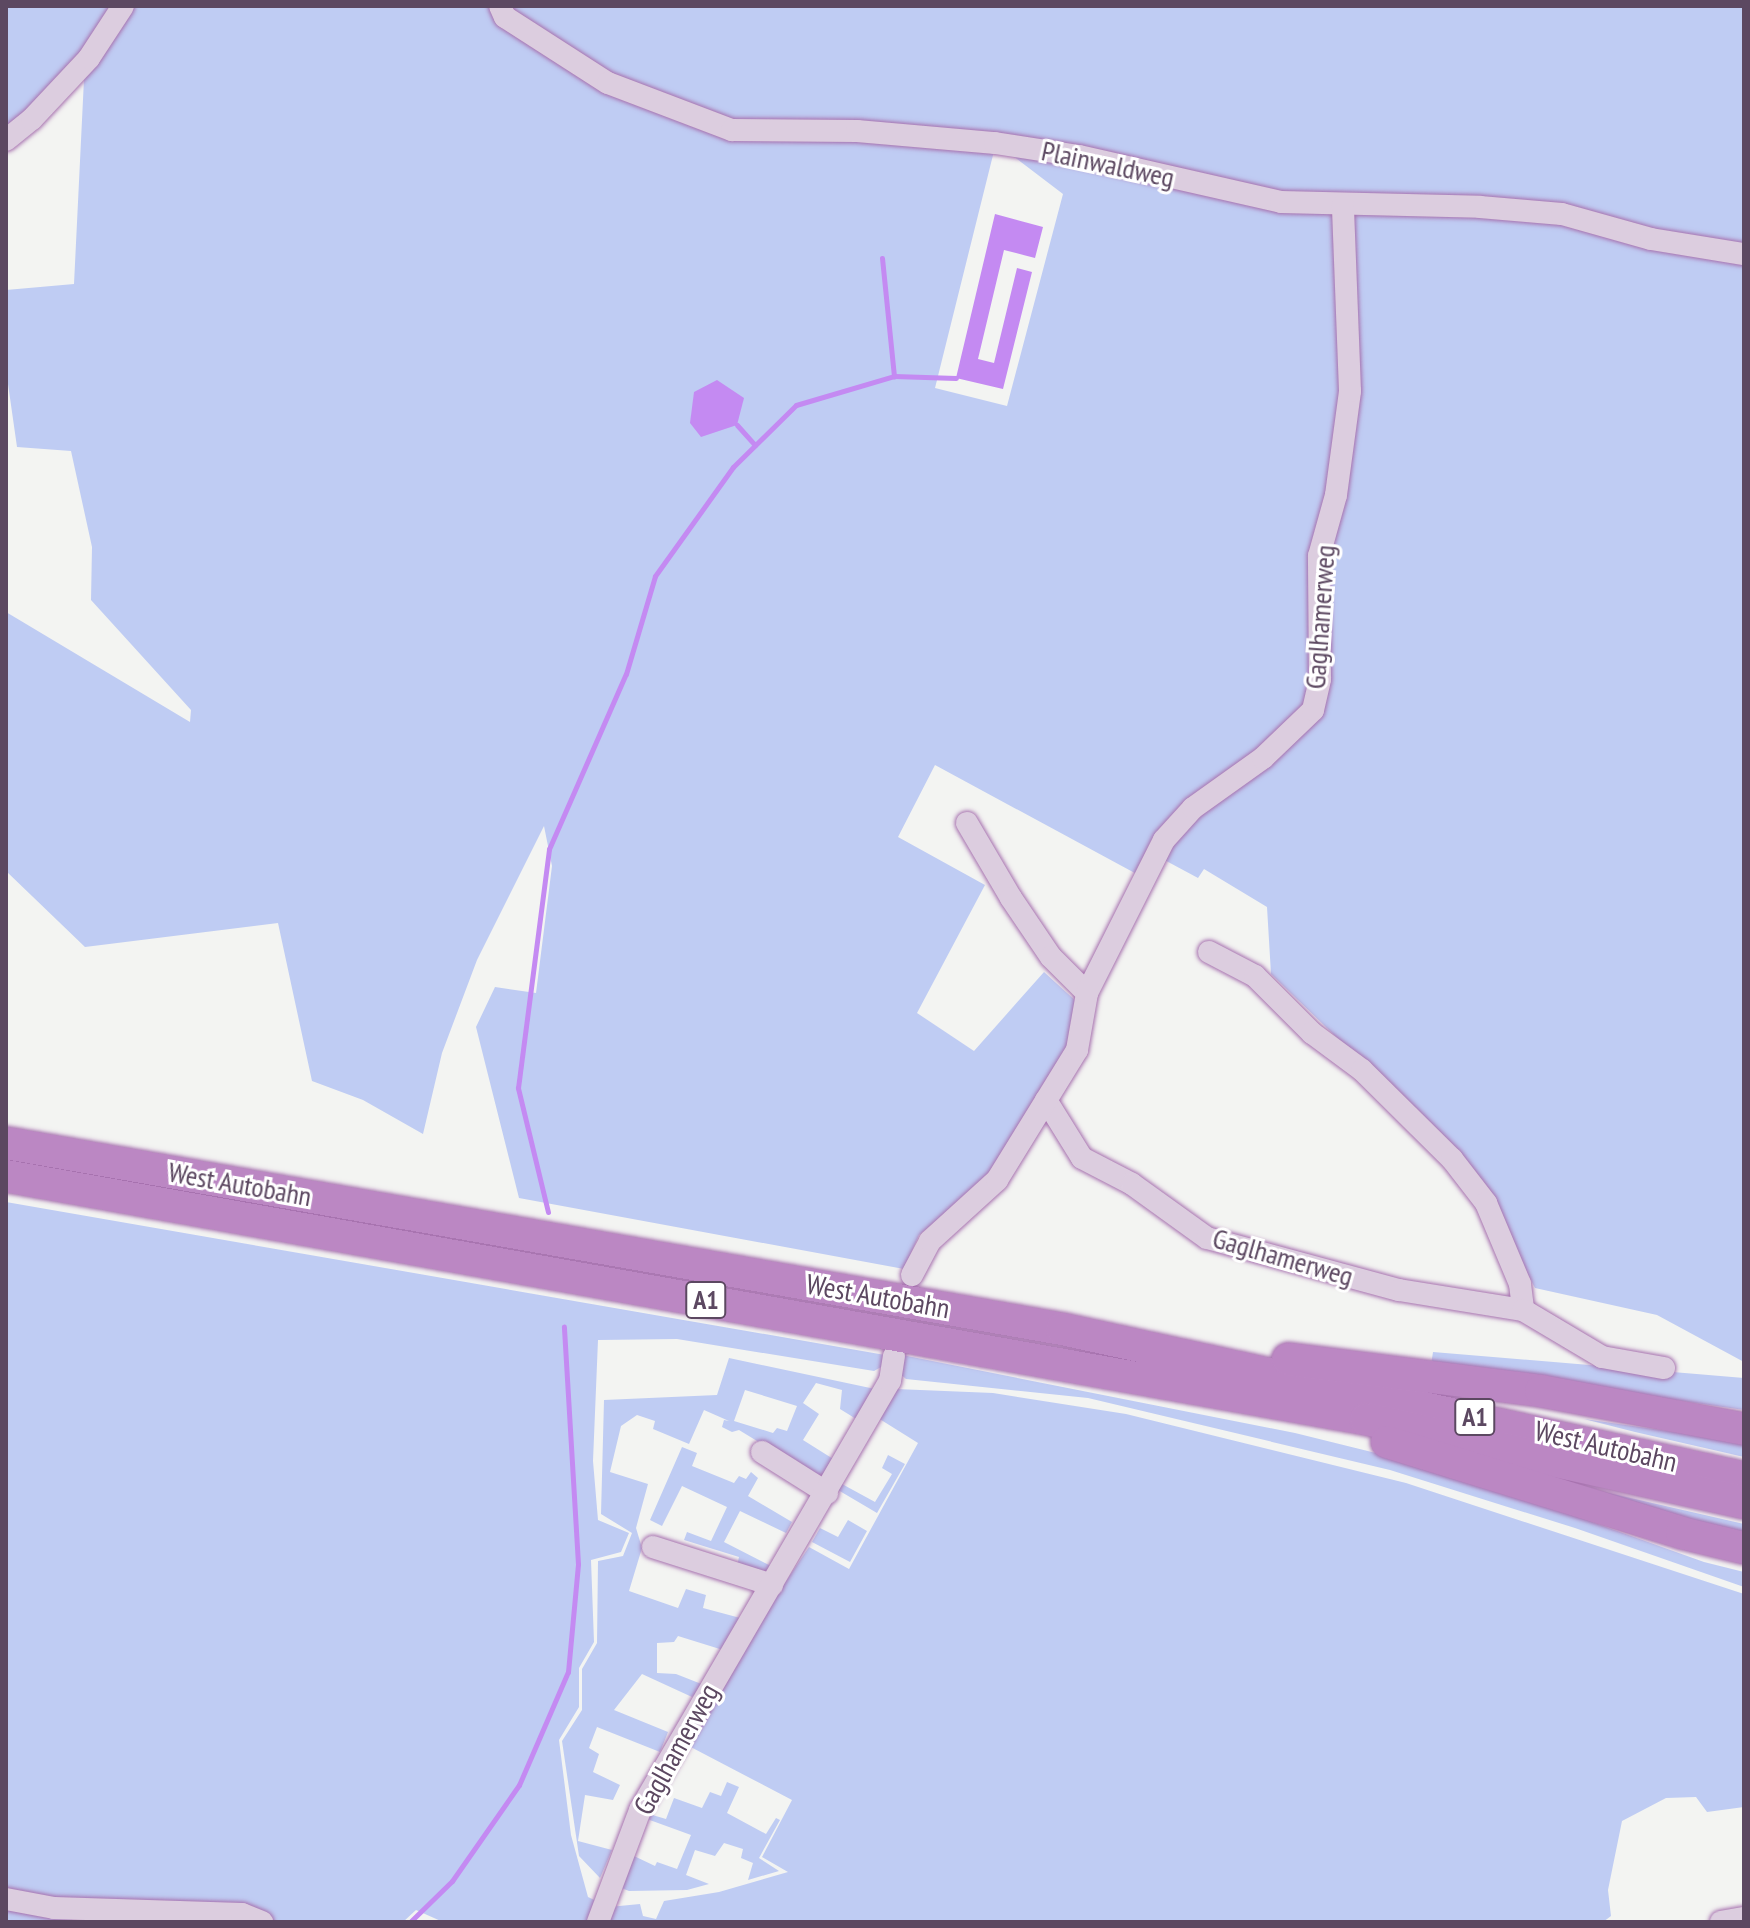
<!DOCTYPE html>
<html>
<head>
<meta charset="utf-8">
<style>
	body { margin:0 }
	#map { position:relative; width:1750px; height:1928px; overflow:hidden; background:#f3f4f2; font-family:"PT Sans Narrow",sans-serif }
	div>[style] { position:absolute }
	.green>* { inset:0; background:#bfccf3 }
	.water>* { inset:0; background:#c48af2 }
	.stream>* { height:5px; margin:-2.5px; padding:0 2.5px; transform-origin:2.5px; border-radius:2.5px; background:#c48af2 }
	.roads { filter:drop-shadow(0 0 2px #a772af) drop-shadow(0 0 2px #a772af) }
	.minor>* { height:22px; margin:-11px; padding:0 11px; transform-origin:11px; border-radius:11px; background:#dccddf }
	.highway>* { height:32px; margin:-16px; padding:0 16px; transform-origin:16px; border-radius:16px; background:#bb87c3 }
	span { translate:-50% -50%; white-space:nowrap; text-align:center; line-height:1.15; -webkit-text-stroke:6px #fff; paint-order:stroke }
	.shield-label span { padding:2px 6px; background:#fff; border:2px solid; border-radius:6px; -webkit-text-stroke-width:0 }
	.shield-label { font-size:26px; color:#5c4861; font-weight:700 }
	.street-label { font-size:28px; color:#5c4861 }
	.frame { position:absolute; inset:0; border:8px solid #5c4861; pointer-events:none }
</style>
</head>
<body>
<div id="map">
	<div class="green">
		<i style="clip-path:polygon(evenodd,6px 6px,1744px 6px,1744px 1362px,1657px 1315px,1535px 1288px,1473px 1169px,1271px 974px,1267px 907px,1204px 869px,1198px 878px,1157px 856px,1144px 878px,935px 765px,898px 837px,985px 885px,917px 1013px,974px 1051px,1044px 972px,1078px 1003px,1070px 1047px,1014px 1139px,978px 1187px,919px 1235px,904px 1269px,519px 1198px,476px 1027px,495px 987px,536px 993px,552px 866px,544px 826px,477px 960px,442px 1053px,423px 1134px,363px 1100px,312px 1081px,278px 923px,85px 947px,6px 871px,6px 612px,190px 722px,191px 710px,91px 600px,92px 547px,71px 451px,17px 447px,6px 370px,6px 290px,74px 284px,84px 79px,29px 108px,6px 129px,6px 6px,996px 143px,1063px 194px,1007px 406px,935px 388px,996px 143px)"></i>
		<i style="clip-path:polygon(6px 1202px,885px 1355px,883px 1366px,874px 1371px,677px 1339px,598px 1340px,593px 1461px,598px 1520px,629px 1533px,621px 1552px,591px 1560px,594px 1642px,579px 1668px,579px 1707px,559px 1740px,571px 1835px,588px 1897px,609px 1907px,640px 1904px,643px 1916px,656px 1919px,664px 1901px,719px 1892px,788px 1872px,762px 1857px,792px 1800px,685px 1744px,728px 1667px,809px 1547px,849px 1569px,918px 1443px,878px 1418px,896px 1389px,993px 1393px,1126px 1414px,1406px 1483px,1744px 1594px,1744px 1807px,1707px 1812px,1696px 1797px,1666px 1798px,1622px 1821px,1608px 1890px,1611px 1916px,1603px 1922px,443px 1922px,416px 1910px,403px 1922px,269px 1922px,76px 1902px,72px 1922px,6px 1922px)"></i>
		<i style="clip-path:polygon(1433px 1352px,1744px 1378px,1744px 1410px,1431px 1365px)"></i>
		<i style="clip-path:polygon(902px 1355px,1295px 1433px,1404px 1460px,1536px 1502px,1704px 1562px,1744px 1572px,1744px 1587px,1575px 1528px,1390px 1470px,1088px 1398px,906px 1379px,897px 1371px)"></i>
		<i style="clip-path:polygon(evenodd,729px 1358px,875px 1389px,861px 1422px,840px 1409px,842px 1390px,816px 1383px,803px 1403px,819px 1414px,803px 1440px,838px 1462px,824px 1482px,739px 1430px,732px 1432px,722px 1427px,724px 1420px,729px 1421px,704px 1410px,689px 1444px,653px 1429px,655px 1421px,637px 1415px,621px 1426px,610px 1472px,648px 1484px,636px 1528px,642px 1548px,629px 1591px,678px 1608px,686px 1589px,706px 1595px,703px 1608px,744px 1619px,723px 1650px,678px 1636px,674px 1642px,657px 1643px,657px 1673px,676px 1674px,704px 1685px,692px 1697px,642px 1674px,614px 1710px,668px 1732px,660px 1752px,597px 1727px,589px 1748px,599px 1754px,593px 1772px,620px 1785px,613px 1800px,585px 1795px,578px 1841px,612px 1850px,600px 1878px,579px 1856px,562px 1741px,582px 1710px,582px 1669px,597px 1643px,598px 1561px,623px 1556px,632px 1533px,601px 1514px,604px 1400px,717px 1395px,729px 1358px,745px 1390px,797px 1406px,787px 1431px,777px 1428px,773px 1433px,734px 1421px,745px 1390px)"></i>
		<i style="clip-path:polygon(1584px 1419px,1744px 1442px,1744px 1457px,1635px 1432px)"></i>
		<i style="clip-path:polygon(682px 1447px,697px 1453px,692px 1466px,734px 1483px,739px 1476px,746px 1479px,751px 1472px,758px 1478px,748px 1496px,792px 1522px,786px 1533px,740px 1511px,724px 1542px,773px 1567px,770px 1576px,737px 1566px,739px 1557px,684px 1540px,687px 1532px,711px 1541px,727px 1507px,682px 1486px,662px 1526px,650px 1520px)"></i>
		<i style="clip-path:polygon(888px 1455px,905px 1464px,877px 1513px,838px 1490px,842px 1484px,875px 1502px,892px 1474px,882px 1468px)"></i>
		<i style="clip-path:polygon(1543px 1478px,1744px 1524px,1744px 1537px)"></i>
		<i style="clip-path:polygon(848px 1520px,867px 1531px,850px 1562px,812px 1542px,820px 1528px,838px 1537px)"></i>
		<i style="clip-path:polygon(727px 1782px,739px 1787px,727px 1813px,766px 1834px,776px 1818px,780px 1820px,759px 1858px,779px 1871px,748px 1880px,753px 1863px,741px 1858px,743px 1849px,724px 1843px,715px 1856px,695px 1850px,686px 1875px,709px 1884px,687px 1890px,629px 1891px,616px 1886px,634px 1856px,655px 1866px,657px 1862px,677px 1869px,691px 1835px,647px 1819px,649px 1814px,666px 1819px,674px 1798px,702px 1808px,710px 1792px,721px 1796px)"></i>
	</div>
	<div class="water">
		<i style="clip-path:polygon(995px 214px,1043px 227px,1035px 258px,1004px 250px,978px 359px,994px 363px,1017px 268px,1032px 272px,1003px 389px,956px 378px)"></i>
		<i style="clip-path:polygon(717px 380px,744px 398px,737px 425px,701px 437px,690px 423px,694px 392px)"></i>
	</div>
	<div class="stream">
		<i style="left:882px;top:258px;width:119px;rotate:84.2deg"></i>
		<i style="left:737px;top:425px;width:27px;rotate:48deg"></i>
		<i style="left:548px;top:1212px;width:128px;rotate:-103.6deg"></i>
		<i style="left:518px;top:1088px;width:241px;rotate:-82.6deg"></i>
		<i style="left:549px;top:849px;width:191px;rotate:-66.3deg"></i>
		<i style="left:626px;top:674px;width:102px;rotate:-73.5deg"></i>
		<i style="left:655px;top:576px;width:134px;rotate:-54.4deg"></i>
		<i style="left:733px;top:467px;width:88px;rotate:-44.5deg"></i>
		<i style="left:796px;top:405px;width:102px;rotate:-16.5deg"></i>
		<i style="left:894px;top:376px;width:62px;rotate:1.8deg"></i>
		<i style="left:410px;top:1922px;width:59px;rotate:-44.3deg"></i>
		<i style="left:452px;top:1881px;width:117px;rotate:-55.1deg"></i>
		<i style="left:519px;top:1785px;width:123px;rotate:-66.6deg"></i>
		<i style="left:568px;top:1672px;width:108px;rotate:-84.7deg"></i>
		<i style="left:578px;top:1564px;width:238px;rotate:-93.4deg"></i>
	</div>
	<div class="roads">
		<div class="minor">
			<i style="left:500px;top:6px;width:12px;rotate:66deg"></i>
			<i style="left:505px;top:17px;width:122px;rotate:32.7deg"></i>
			<i style="left:608px;top:83px;width:133px;rotate:20.8deg"></i>
			<i style="left:732px;top:130px;width:125px;rotate:0.5deg"></i>
			<i style="left:857px;top:131px;width:139px;rotate:5deg"></i>
			<i style="left:995px;top:143px;width:85px;rotate:8.8deg"></i>
			<i style="left:1079px;top:156px;width:207px;rotate:12.8deg"></i>
			<i style="left:1281px;top:202px;width:199px;rotate:1.4deg"></i>
			<i style="left:1480px;top:207px;width:82px;rotate:4.9deg"></i>
			<i style="left:1562px;top:214px;width:92px;rotate:15.7deg"></i>
			<i style="left:1651px;top:239px;width:94px;rotate:9.2deg"></i>
			<i style="left:6px;top:140px;width:33px;rotate:-39deg"></i>
			<i style="left:32px;top:119px;width:83px;rotate:-46.9deg"></i>
			<i style="left:89px;top:58px;width:62px;rotate:-56.8deg"></i>
			<i style="left:967px;top:823px;width:87px;rotate:59.6deg"></i>
			<i style="left:1011px;top:898px;width:71px;rotate:55.9deg"></i>
			<i style="left:1051px;top:957px;width:51px;rotate:45deg"></i>
			<i style="left:1209px;top:952px;width:52px;rotate:27.6deg"></i>
			<i style="left:1255px;top:976px;width:81px;rotate:45deg"></i>
			<i style="left:1312px;top:1033px;width:62px;rotate:36.5deg"></i>
			<i style="left:1362px;top:1070px;width:127px;rotate:44.7deg"></i>
			<i style="left:1452px;top:1159px;width:56px;rotate:52.3deg"></i>
			<i style="left:1486px;top:1203px;width:88px;rotate:67.2deg"></i>
			<i style="left:1520px;top:1284px;width:26px;rotate:83deg"></i>
			<i style="left:1046px;top:1100px;width:68px;rotate:58.2deg"></i>
			<i style="left:1082px;top:1158px;width:56px;rotate:27.5deg"></i>
			<i style="left:1132px;top:1184px;width:92px;rotate:35.8deg"></i>
			<i style="left:1207px;top:1238px;width:199px;rotate:15.2deg"></i>
			<i style="left:1399px;top:1290px;width:126px;rotate:9.2deg"></i>
			<i style="left:1523px;top:1310px;width:92px;rotate:30.7deg"></i>
			<i style="left:1602px;top:1357px;width:63px;rotate:10.1deg"></i>
			<i style="left:912px;top:1275px;width:38px;rotate:-62deg"></i>
			<i style="left:930px;top:1241px;width:91px;rotate:-42.3deg"></i>
			<i style="left:997px;top:1180px;width:153px;rotate:-58.4deg"></i>
			<i style="left:1077px;top:1050px;width:58px;rotate:-80deg"></i>
			<i style="left:1087px;top:993px;width:171px;rotate:-63.3deg"></i>
			<i style="left:1164px;top:840px;width:43px;rotate:-47.8deg"></i>
			<i style="left:1193px;top:808px;width:86px;rotate:-35.5deg"></i>
			<i style="left:1263px;top:758px;width:69px;rotate:-43.8deg"></i>
			<i style="left:1313px;top:710px;width:32px;rotate:-77deg"></i>
			<i style="left:1320px;top:679px;width:123px;rotate:-90.5deg"></i>
			<i style="left:1319px;top:556px;width:63px;rotate:-74.4deg"></i>
			<i style="left:1336px;top:495px;width:105px;rotate:-82.3deg"></i>
			<i style="left:1350px;top:391px;width:186px;rotate:-92.2deg"></i>
			<i style="left:762px;top:1452px;width:77px;rotate:32.2deg"></i>
			<i style="left:653px;top:1547px;width:125px;rotate:17.7deg"></i>
			<i style="left:6px;top:1899px;width:49px;rotate:10.6deg"></i>
			<i style="left:54px;top:1908px;width:188px;rotate:1.8deg"></i>
			<i style="left:242px;top:1914px;width:22px;rotate:22deg"></i>
			<i style="left:598px;top:1922px;width:120px;rotate:-69.4deg"></i>
			<i style="left:640px;top:1810px;width:497px;rotate:-59.8deg"></i>
			<i style="left:890px;top:1381px;width:25px;rotate:-81deg"></i>
			<i style="left:1721px;top:1922px;width:23px;rotate:-10deg"></i>
		</div>
		<div class="highway">
			<i style="left:6px;top:1143px;width:1072px;rotate:9.99deg"></i>
			<i style="left:1062px;top:1329px;width:698px;rotate:12.32deg"></i>
			<i style="left:6px;top:1176px;width:1382px;rotate:10.13deg"></i>
			<i style="left:1366px;top:1419px;width:387px;rotate:12.5deg"></i>
			<i style="left:1288px;top:1359px;width:255px;rotate:7.2deg"></i>
			<i style="left:1541px;top:1391px;width:207px;rotate:10.6deg"></i>
			<i style="left:1387px;top:1442px;width:309px;rotate:17.1deg"></i>
			<i style="left:1682px;top:1533px;width:64px;rotate:13.6deg"></i>
		</div>
	</div>
	<div class="shield-label">
		<span style="left:706px;top:1300px">A1</span>
		<span style="left:1475px;top:1417px">A1</span>
	</div>
	<div class="street-label">
		<span style="left:1108px;top:164px;rotate:12deg">Plainwaldweg</span>
		<span style="left:1320px;top:617px;rotate:-86deg">Gaglhamerweg</span>
		<span style="left:240px;top:1184px;rotate:10deg">West Autobahn</span>
		<span style="left:1283px;top:1257px;rotate:16deg">Gaglhamerweg</span>
		<span style="left:878px;top:1296px;rotate:10deg">West Autobahn</span>
		<span style="left:1606px;top:1446px;rotate:13deg">West Autobahn</span>
		<span style="left:676px;top:1749px;rotate:-61deg">Gaglhamerweg</span>
	</div>
	<div class="frame"></div>
</div>
</body>
</html>
